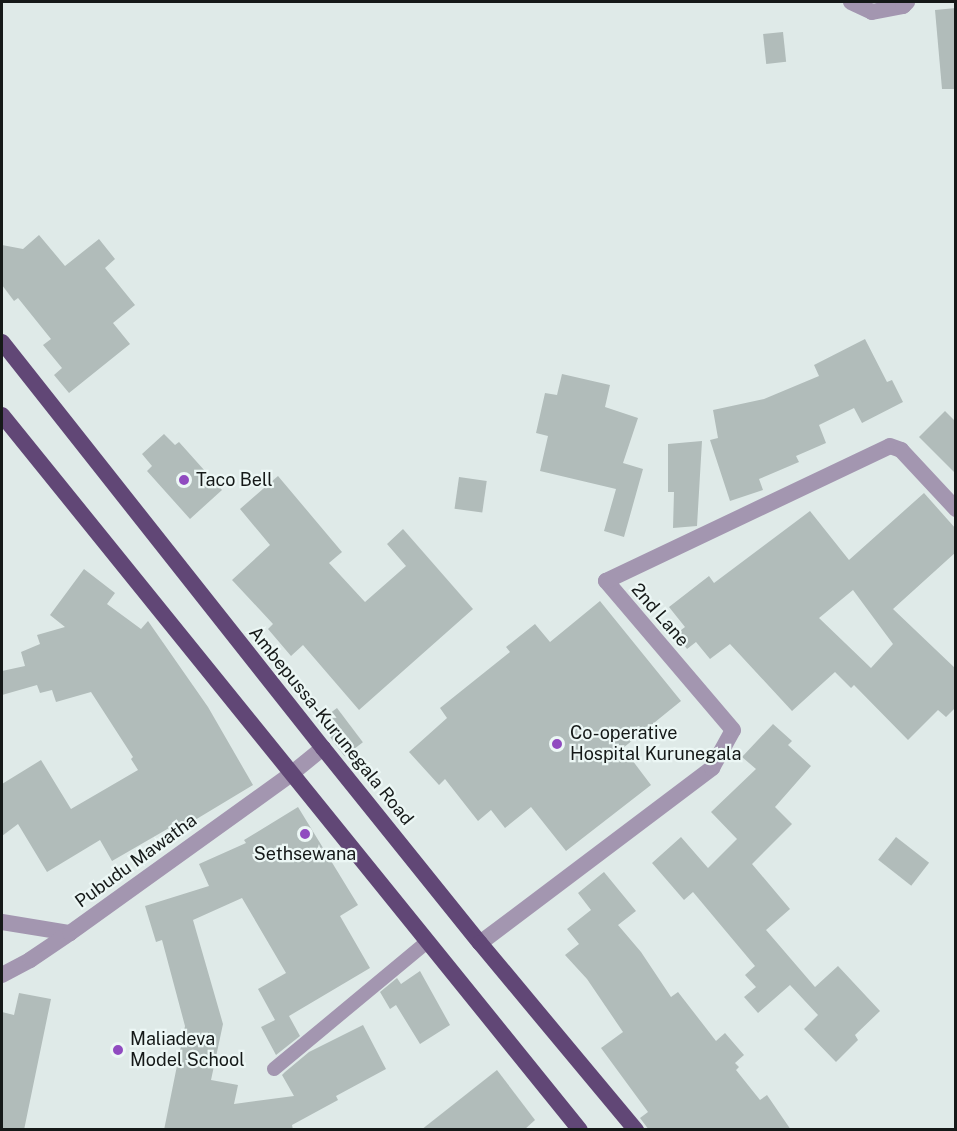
<!DOCTYPE html>
<html>
<head>
<meta charset="utf-8">
<style>
	body { margin:0 }
	#map { position:relative; width:957px; height:1131px; overflow:hidden; background:#dfeae8; font-family:"Public Sans",sans-serif }
	div>[style] { position:absolute }
	.building>* { inset:0; background:#b1bcba; transform-origin:0 0 }
	.service>* { height:14px; margin:-7px; padding:0 7px; transform-origin:7px; border-radius:7px; background:#a396b0 }
	.minor>* { height:16px; margin:-8px; padding:0 8px; transform-origin:8px; border-radius:8px; background:#a396b0 }
	.tertiary>* { height:16px; margin:-8px; padding:0 8px; transform-origin:8px; border-radius:8px; background:#a396b0 }
	.trunk>* { height:16px; margin:-8px; padding:0 8px; transform-origin:8px; border-radius:8px; background:#614776 }
	.dots>* { width:16px; height:16px; translate:-50% -50%; box-sizing:border-box; border:3px solid #ecf7f5; border-radius:50% }
	span { translate:-50% -50%; white-space:nowrap; text-align:center; line-height:1.15; -webkit-text-stroke:4.5px #ecf7f5; paint-order:stroke }
	.poi-label { font-size:18px; color:#151918 }
	.left { translate:0 -50%; text-align:left }
	.street-label { font-size:18px; color:#151918 }
	.frame { position:absolute; inset:0; border:3px solid #151918; pointer-events:none }
</style>
</head>
<body>
<div id="map">
	<div class="building">
		<i style="clip-path:polygon(956px 8px,956px 89px,942px 89px,935px 10px)"></i>
		<i style="left:783px;top:32px;width:30px;height:20px;rotate:84deg"></i>
		<i style="clip-path:polygon(39px 235px,65px 266px,99px 239px,115px 259px,105px 268px,135px 305px,113px 323px,130px 344px,69px 393px,54px 375px,62px 368px,43px 345px,51px 339px,18px 298px,14px 301px,2px 285px,2px 245px,23px 249px)"></i>
		<i style="clip-path:polygon(865px 339px,887px 382px,892px 380px,903px 402px,862px 423px,854px 408px,819px 425px,826px 443px,796px 456px,799px 462px,759px 479px,763px 490px,730px 501px,710px 440px,718px 438px,713px 410px,764px 399px,819px 376px,814px 365px)"></i>
		<i style="clip-path:polygon(562px 374px,610px 385px,605px 407px,638px 418px,623px 463px,643px 469px,624px 537px,604px 531px,616px 489px,540px 471px,548px 436px,536px 433px,545px 393px,557px 395px)"></i>
		<i style="clip-path:polygon(945px 411px,956px 422px,956px 474px,919px 437px)"></i>
		<i style="clip-path:polygon(164px 434px,175px 445px,179px 442px,222px 490px,190px 519px,147px 471px,152px 466px,142px 454px)"></i>
		<i style="clip-path:polygon(702px 441px,697px 526px,673px 528px,674px 492px,668px 492px,668px 444px)"></i>
		<i style="clip-path:polygon(278px 476px,342px 552px,329px 563px,365px 602px,406px 566px,387px 544px,403px 529px,473px 609px,359px 710px,303px 645px,291px 656px,268px 629px,273px 624px,232px 580px,270px 545px,240px 509px)"></i>
		<i style="left:459px;top:477px;width:28px;height:32px;rotate:8deg"></i>
		<i style="clip-path:polygon(evenodd,924px 493px,956px 529px,956px 552px,893px 609px,956px 669px,956px 707px,946px 717px,938px 710px,908px 740px,854px 685px,851px 688px,835px 672px,792px 711px,730px 644px,710px 659px,696px 642px,687px 649px,676px 634px,685px 627px,669px 607px,709px 576px,714px 583px,810px 511px,849px 560px,924px 493px,853px 590px,893px 644px,871px 668px,819px 618px,853px 590px)"></i>
		<i style="clip-path:polygon(84px 569px,115px 593px,107px 604px,141px 629px,148px 621px,208px 707px,253px 785px,180px 829px,176px 824px,112px 861px,100px 840px,47px 872px,18px 824px,2px 836px,2px 784px,41px 760px,71px 809px,138px 770px,131px 759px,133px 757px,91px 692px,56px 702px,52px 690px,40px 693px,37px 685px,2px 695px,2px 671px,25px 666px,21px 652px,40px 644px,37px 635px,65px 627px,50px 615px)"></i>
		<i style="clip-path:polygon(600px 601px,681px 701px,623px 748px,651px 785px,566px 851px,531px 807px,505px 828px,491px 810px,478px 821px,445px 779px,439px 785px,409px 752px,447px 718px,440px 708px,510px 652px,506px 647px,535px 624px,550px 642px)"></i>
		<i style="left:337px;top:708px;width:43px;height:23px;rotate:53deg"></i>
		<i style="clip-path:polygon(773px 724px,792px 741px,788px 745px,811px 766px,775px 807px,792px 824px,752px 864px,790px 909px,766px 930px,815px 987px,838px 966px,880px 1011px,855px 1035px,858px 1040px,836px 1062px,804px 1029px,818px 1015px,790px 985px,758px 1013px,744px 997px,756px 987px,745px 975px,755px 966px,693px 892px,684px 900px,652px 863px,681px 837px,708px 868px,737px 839px,711px 812px,756px 769px,742px 757px)"></i>
		<i style="clip-path:polygon(298px 807px,358px 905px,340px 916px,370px 968px,289px 1016px,300px 1036px,276px 1055px,261px 1027px,275px 1020px,258px 989px,286px 973px,242px 898px,193px 920px,223px 1024px,211px 1080px,238px 1085px,234px 1104px,294px 1096px,282px 1075px,285px 1072px,309px 1052px,363px 1025px,386px 1069px,336px 1096px,338px 1100px,292px 1125px,293px 1130px,164px 1130px,185px 1026px,162px 940px,156px 942px,145px 906px,209px 886px,199px 864px,246px 843px,244px 840px)"></i>
		<i style="left:896px;top:837px;width:42px;height:29px;rotate:38deg"></i>
		<i style="clip-path:polygon(604px 872px,636px 911px,618px 925px,641px 952px,671px 997px,678px 992px,716px 1041px,725px 1033px,744px 1055px,735px 1063px,739px 1067px,736px 1070px,760px 1100px,767px 1095px,791px 1130px,649px 1130px,640px 1118px,648px 1112px,601px 1048px,623px 1032px,587px 979px,565px 955px,579px 944px,567px 929px,591px 910px,578px 893px)"></i>
		<i style="clip-path:polygon(420px 971px,450px 1025px,420px 1044px,396px 1005px,390px 1009px,380px 992px,397px 978px,401px 984px)"></i>
		<i style="clip-path:polygon(19px 993px,51px 999px,24px 1130px,2px 1130px,2px 1012px,14px 1015px)"></i>
		<i style="clip-path:polygon(497px 1070px,535px 1120px,524px 1130px,421px 1130px)"></i>
	</div>
	<div class="service">
		<i style="left:274px;top:1069px;width:200px;rotate:-39.7deg"></i>
	</div>
	<div class="minor">
		<i style="left:851px;top:2px;width:23px;rotate:25deg"></i>
		<i style="left:872px;top:12px;width:32px;rotate:-11deg"></i>
		<i style="left:903px;top:6px;width:6px;rotate:-45deg"></i>
		<i style="left:2px;top:922px;width:69px;rotate:9.2deg"></i>
		<i style="left:480px;top:943px;width:291px;rotate:-37deg"></i>
		<i style="left:712px;top:768px;width:43px;rotate:-61.1deg"></i>
		<i style="left:733px;top:730px;width:196px;rotate:-130.4deg"></i>
		<i style="left:606px;top:581px;width:314px;rotate:-25.4deg"></i>
		<i style="left:890px;top:446px;width:12px;rotate:20deg"></i>
		<i style="left:901px;top:450px;width:81px;rotate:47deg"></i>
	</div>
	<div class="tertiary">
		<i style="left:2px;top:975px;width:32px;rotate:-28deg"></i>
		<i style="left:30px;top:960px;width:48px;rotate:-34deg"></i>
		<i style="left:70px;top:933px;width:272px;rotate:-35.7deg"></i>
		<i style="left:291px;top:774px;width:41px;rotate:-39.1deg"></i>
	</div>
	<div class="trunk">
		<i style="left:2px;top:342px;width:518px;rotate:51.67deg"></i>
		<i style="left:323px;top:748px;width:250px;rotate:51.2deg"></i>
		<i style="left:480px;top:943px;width:244px;rotate:50.2deg"></i>
		<i style="left:2px;top:415px;width:919px;rotate:51.05deg"></i>
	</div>
	<div class="dots">
		<i style="left:184px;top:480px;background:#904bc0"></i>
		<i style="left:557px;top:744px;background:#904bc0"></i>
		<i style="left:305px;top:834px;background:#904bc0"></i>
		<i style="left:118px;top:1050px;background:#904bc0"></i>
	</div>
	<div class="poi-label">
		<span class="left" style="left:196px;top:480px">Taco Bell</span>
		<span class="left" style="left:570px;top:744px">Co-operative<br>Hospital Kurunegala</span>
		<span style="left:305px;top:854px">Sethsewana</span>
		<span class="left" style="left:130px;top:1050px">Maliadeva<br>Model School</span>
	</div>
	<div class="street-label">
		<span style="left:660px;top:615px;rotate:49deg">2nd Lane</span>
		<span style="left:331px;top:726px;rotate:51deg">Ambepussa-Kurunegala Road</span>
		<span style="left:136px;top:861px;rotate:-36deg">Pubudu Mawatha</span>
	</div>
	<div class="frame"></div>
</div>
</body>
</html>
